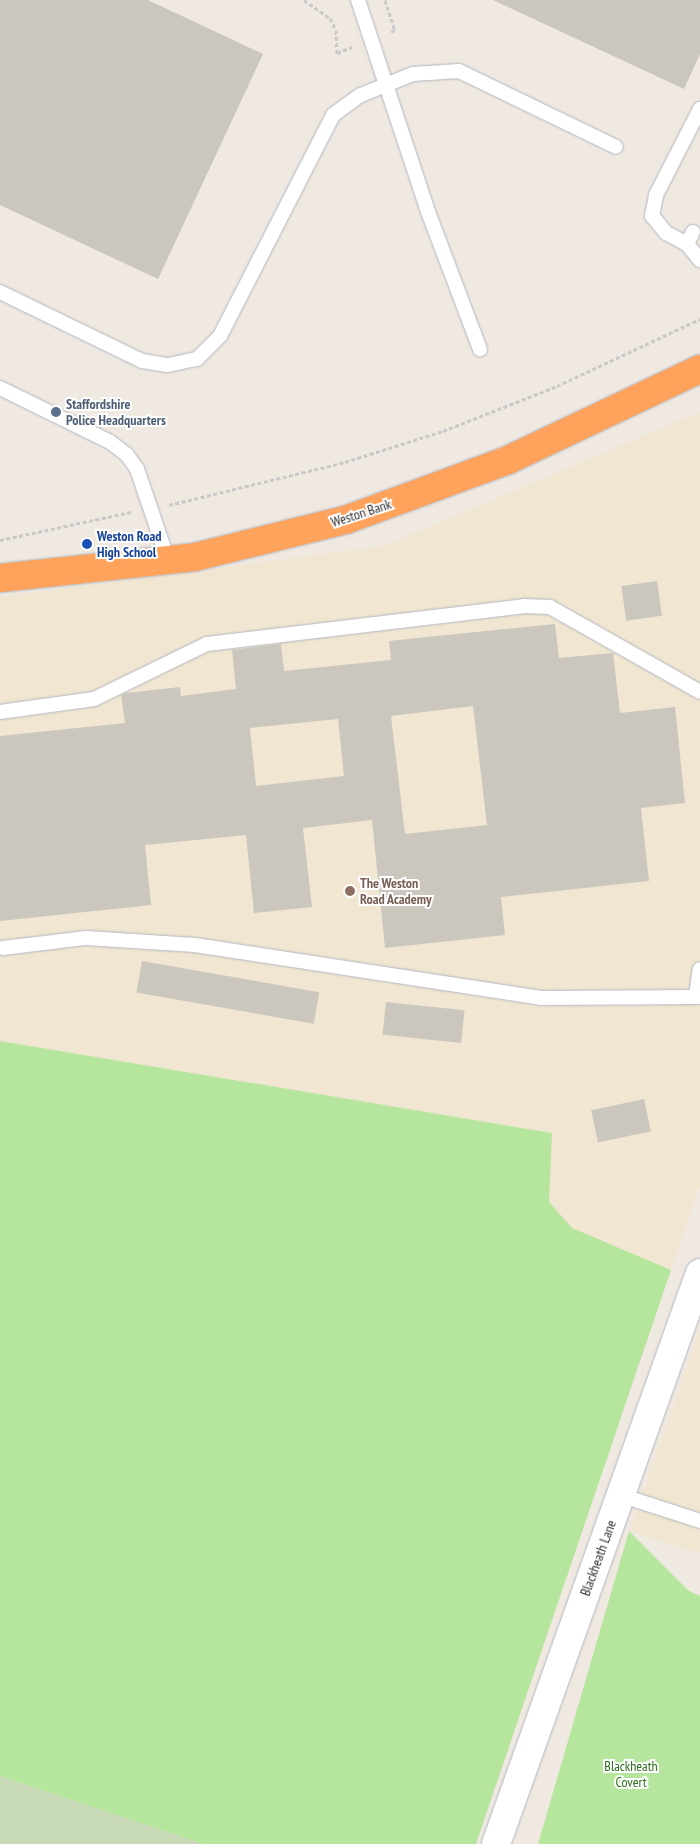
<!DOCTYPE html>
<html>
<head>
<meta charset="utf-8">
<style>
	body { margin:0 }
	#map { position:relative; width:700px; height:1844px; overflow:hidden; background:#efe9e1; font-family:"PT Sans Narrow",sans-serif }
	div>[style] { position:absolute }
	.education>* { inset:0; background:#f0e6d1 }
	.green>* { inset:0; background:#b6e59e }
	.cemetery>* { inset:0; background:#c8d9b8 }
	.building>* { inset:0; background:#cbc7bf; transform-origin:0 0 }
	.path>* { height:3px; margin-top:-1.5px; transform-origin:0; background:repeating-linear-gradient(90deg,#c9c9c9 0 4px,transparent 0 6.5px) }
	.roads { filter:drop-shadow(0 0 1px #b4b7c1) drop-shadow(0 0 1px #b4b7c1) }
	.lane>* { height:14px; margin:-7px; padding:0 7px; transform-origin:7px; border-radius:7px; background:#fff }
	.secondary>* { height:28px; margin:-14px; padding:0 14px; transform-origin:14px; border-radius:14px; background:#fff }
	.highway>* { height:28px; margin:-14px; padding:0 14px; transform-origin:14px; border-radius:14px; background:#ffa35c }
	.dots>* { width:14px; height:14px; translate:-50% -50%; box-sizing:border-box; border:2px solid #fff; border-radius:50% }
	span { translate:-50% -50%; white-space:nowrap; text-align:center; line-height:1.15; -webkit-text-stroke:4px #fff; paint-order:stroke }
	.service-label { font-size:14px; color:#4e5e75; font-weight:700 }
	.left { translate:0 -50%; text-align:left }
	.street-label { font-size:14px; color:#2e2e2e }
	.transit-label { font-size:14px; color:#164399; font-weight:700 }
	.education-label { font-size:14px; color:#785e54; font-weight:700 }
	.park-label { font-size:14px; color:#2c6e1b }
</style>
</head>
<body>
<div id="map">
	<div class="education">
		<i style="clip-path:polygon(700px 412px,700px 1185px,476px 1844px,203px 1844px,0 1776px,0 597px,384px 546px)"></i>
		<i style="clip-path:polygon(700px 1330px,700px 1553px,629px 1531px)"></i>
	</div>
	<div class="green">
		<i style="clip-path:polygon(0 1041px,552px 1133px,549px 1202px,572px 1228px,671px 1270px,476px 1844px,203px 1844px,0 1776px)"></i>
		<i style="clip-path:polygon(629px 1531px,689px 1591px,700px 1596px,700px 1844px,538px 1844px)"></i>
	</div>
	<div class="cemetery">
		<i style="clip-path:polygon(0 1776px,203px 1844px,0 1844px)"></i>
	</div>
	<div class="building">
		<i style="clip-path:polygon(0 0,148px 0,263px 54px,158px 279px,0 205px)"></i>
		<i style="clip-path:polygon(493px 0,700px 0,700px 54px,684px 89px)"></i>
		<i style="left:657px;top:581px;width:35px;height:36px;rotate:82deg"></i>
		<i style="clip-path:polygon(evenodd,555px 624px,559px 658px,613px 653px,620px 713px,675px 707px,685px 803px,641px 808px,649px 881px,501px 897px,505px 935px,385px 948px,372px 820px,303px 828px,312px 907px,254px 913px,246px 835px,145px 845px,151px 905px,0 921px,0 736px,125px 723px,121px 695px,126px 693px,180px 687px,181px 696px,236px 689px,232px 650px,281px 644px,284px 671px,391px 660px,389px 641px,555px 624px,473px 706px,487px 825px,405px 834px,391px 716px,473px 706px,555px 624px,338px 719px,344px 776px,256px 786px,250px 728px,338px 719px)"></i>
		<i style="left:142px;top:961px;width:180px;height:32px;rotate:10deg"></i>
		<i style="left:386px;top:1002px;width:79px;height:33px;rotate:6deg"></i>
		<i style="left:644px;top:1099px;width:33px;height:54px;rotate:78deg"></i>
	</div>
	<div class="path">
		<i style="left:304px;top:0;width:32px;rotate:35deg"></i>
		<i style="left:330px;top:18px;width:13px;rotate:63deg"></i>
		<i style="left:336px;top:30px;width:23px;rotate:88deg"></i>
		<i style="left:337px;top:53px;width:16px;rotate:-22deg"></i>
		<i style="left:385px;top:0;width:32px;rotate:72deg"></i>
		<i style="left:395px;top:30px;width:5px;rotate:158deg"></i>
		<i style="left:169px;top:505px;width:181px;rotate:-13.7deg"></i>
		<i style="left:345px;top:462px;width:103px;rotate:-17.6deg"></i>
		<i style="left:443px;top:431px;width:123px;rotate:-21.5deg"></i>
		<i style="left:557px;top:386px;width:158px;rotate:-25.1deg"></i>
		<i style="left:0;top:540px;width:134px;rotate:-12.1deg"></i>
	</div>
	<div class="roads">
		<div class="lane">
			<i style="left:358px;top:0;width:220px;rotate:71.7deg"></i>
			<i style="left:427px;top:209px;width:150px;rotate:69.3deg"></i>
			<i style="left:693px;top:232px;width:13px;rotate:117deg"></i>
			<i style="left:687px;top:244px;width:24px;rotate:-152deg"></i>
			<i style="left:666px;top:233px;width:22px;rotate:-129deg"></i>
			<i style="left:652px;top:216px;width:21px;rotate:-79deg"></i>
			<i style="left:656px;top:195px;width:97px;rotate:-62.9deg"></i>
			<i style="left:687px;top:244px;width:21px;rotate:51deg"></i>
			<i style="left:0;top:292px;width:158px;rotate:25.9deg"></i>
			<i style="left:142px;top:361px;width:26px;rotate:9deg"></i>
			<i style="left:168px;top:365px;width:30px;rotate:-12deg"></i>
			<i style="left:197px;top:359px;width:33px;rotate:-45deg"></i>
			<i style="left:220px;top:336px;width:248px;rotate:-62.9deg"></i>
			<i style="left:333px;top:115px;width:34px;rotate:-36deg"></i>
			<i style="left:361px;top:95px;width:56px;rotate:-22deg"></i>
			<i style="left:413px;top:74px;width:46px;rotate:-3.7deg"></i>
			<i style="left:459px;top:71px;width:174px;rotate:25.8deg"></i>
			<i style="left:0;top:388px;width:123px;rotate:26.1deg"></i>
			<i style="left:110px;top:442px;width:21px;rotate:37deg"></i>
			<i style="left:127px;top:455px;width:17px;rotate:54deg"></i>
			<i style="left:137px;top:469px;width:96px;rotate:71.2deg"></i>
			<i style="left:0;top:712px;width:95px;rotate:-7.9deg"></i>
			<i style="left:94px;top:699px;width:126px;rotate:-26deg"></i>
			<i style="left:207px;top:644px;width:319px;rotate:-6.8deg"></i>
			<i style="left:524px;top:606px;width:26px;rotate:2deg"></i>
			<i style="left:550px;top:607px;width:172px;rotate:29.5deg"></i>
			<i style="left:3px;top:948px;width:84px;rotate:-6.9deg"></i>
			<i style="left:86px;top:938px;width:109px;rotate:3.7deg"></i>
			<i style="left:195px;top:945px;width:350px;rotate:8.7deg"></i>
			<i style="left:541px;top:998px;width:159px;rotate:-0.4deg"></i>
			<i style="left:696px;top:996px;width:27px;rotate:-82deg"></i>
			<i style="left:620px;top:1495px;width:84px;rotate:18deg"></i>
		</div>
		<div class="secondary">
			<i style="left:496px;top:1844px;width:606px;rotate:-70.34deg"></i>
		</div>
		<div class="highway">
			<i style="left:0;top:578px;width:196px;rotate:-6.1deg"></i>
			<i style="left:195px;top:557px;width:158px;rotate:-13.9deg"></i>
			<i style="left:348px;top:519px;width:171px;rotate:-20.2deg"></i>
			<i style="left:508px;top:460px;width:212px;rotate:-25.4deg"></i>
		</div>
	</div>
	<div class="dots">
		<i style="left:56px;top:412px;background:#5c6f8a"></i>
		<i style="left:87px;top:544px;background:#1a4fb4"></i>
		<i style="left:350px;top:891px;background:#8d6e63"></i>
	</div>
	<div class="service-label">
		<span class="left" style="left:66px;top:412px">Staffordshire<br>Police Headquarters</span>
	</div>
	<div class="street-label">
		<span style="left:361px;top:513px;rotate:-18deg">Weston Bank</span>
		<span style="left:598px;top:1558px;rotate:-70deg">Blackheath Lane</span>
	</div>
	<div class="transit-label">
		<span class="left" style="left:97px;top:544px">Weston Road<br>High School</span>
	</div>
	<div class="education-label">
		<span class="left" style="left:360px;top:891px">The Weston<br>Road Academy</span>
	</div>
	<div class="park-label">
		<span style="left:631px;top:1774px">Blackheath<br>Covert</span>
	</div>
</div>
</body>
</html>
